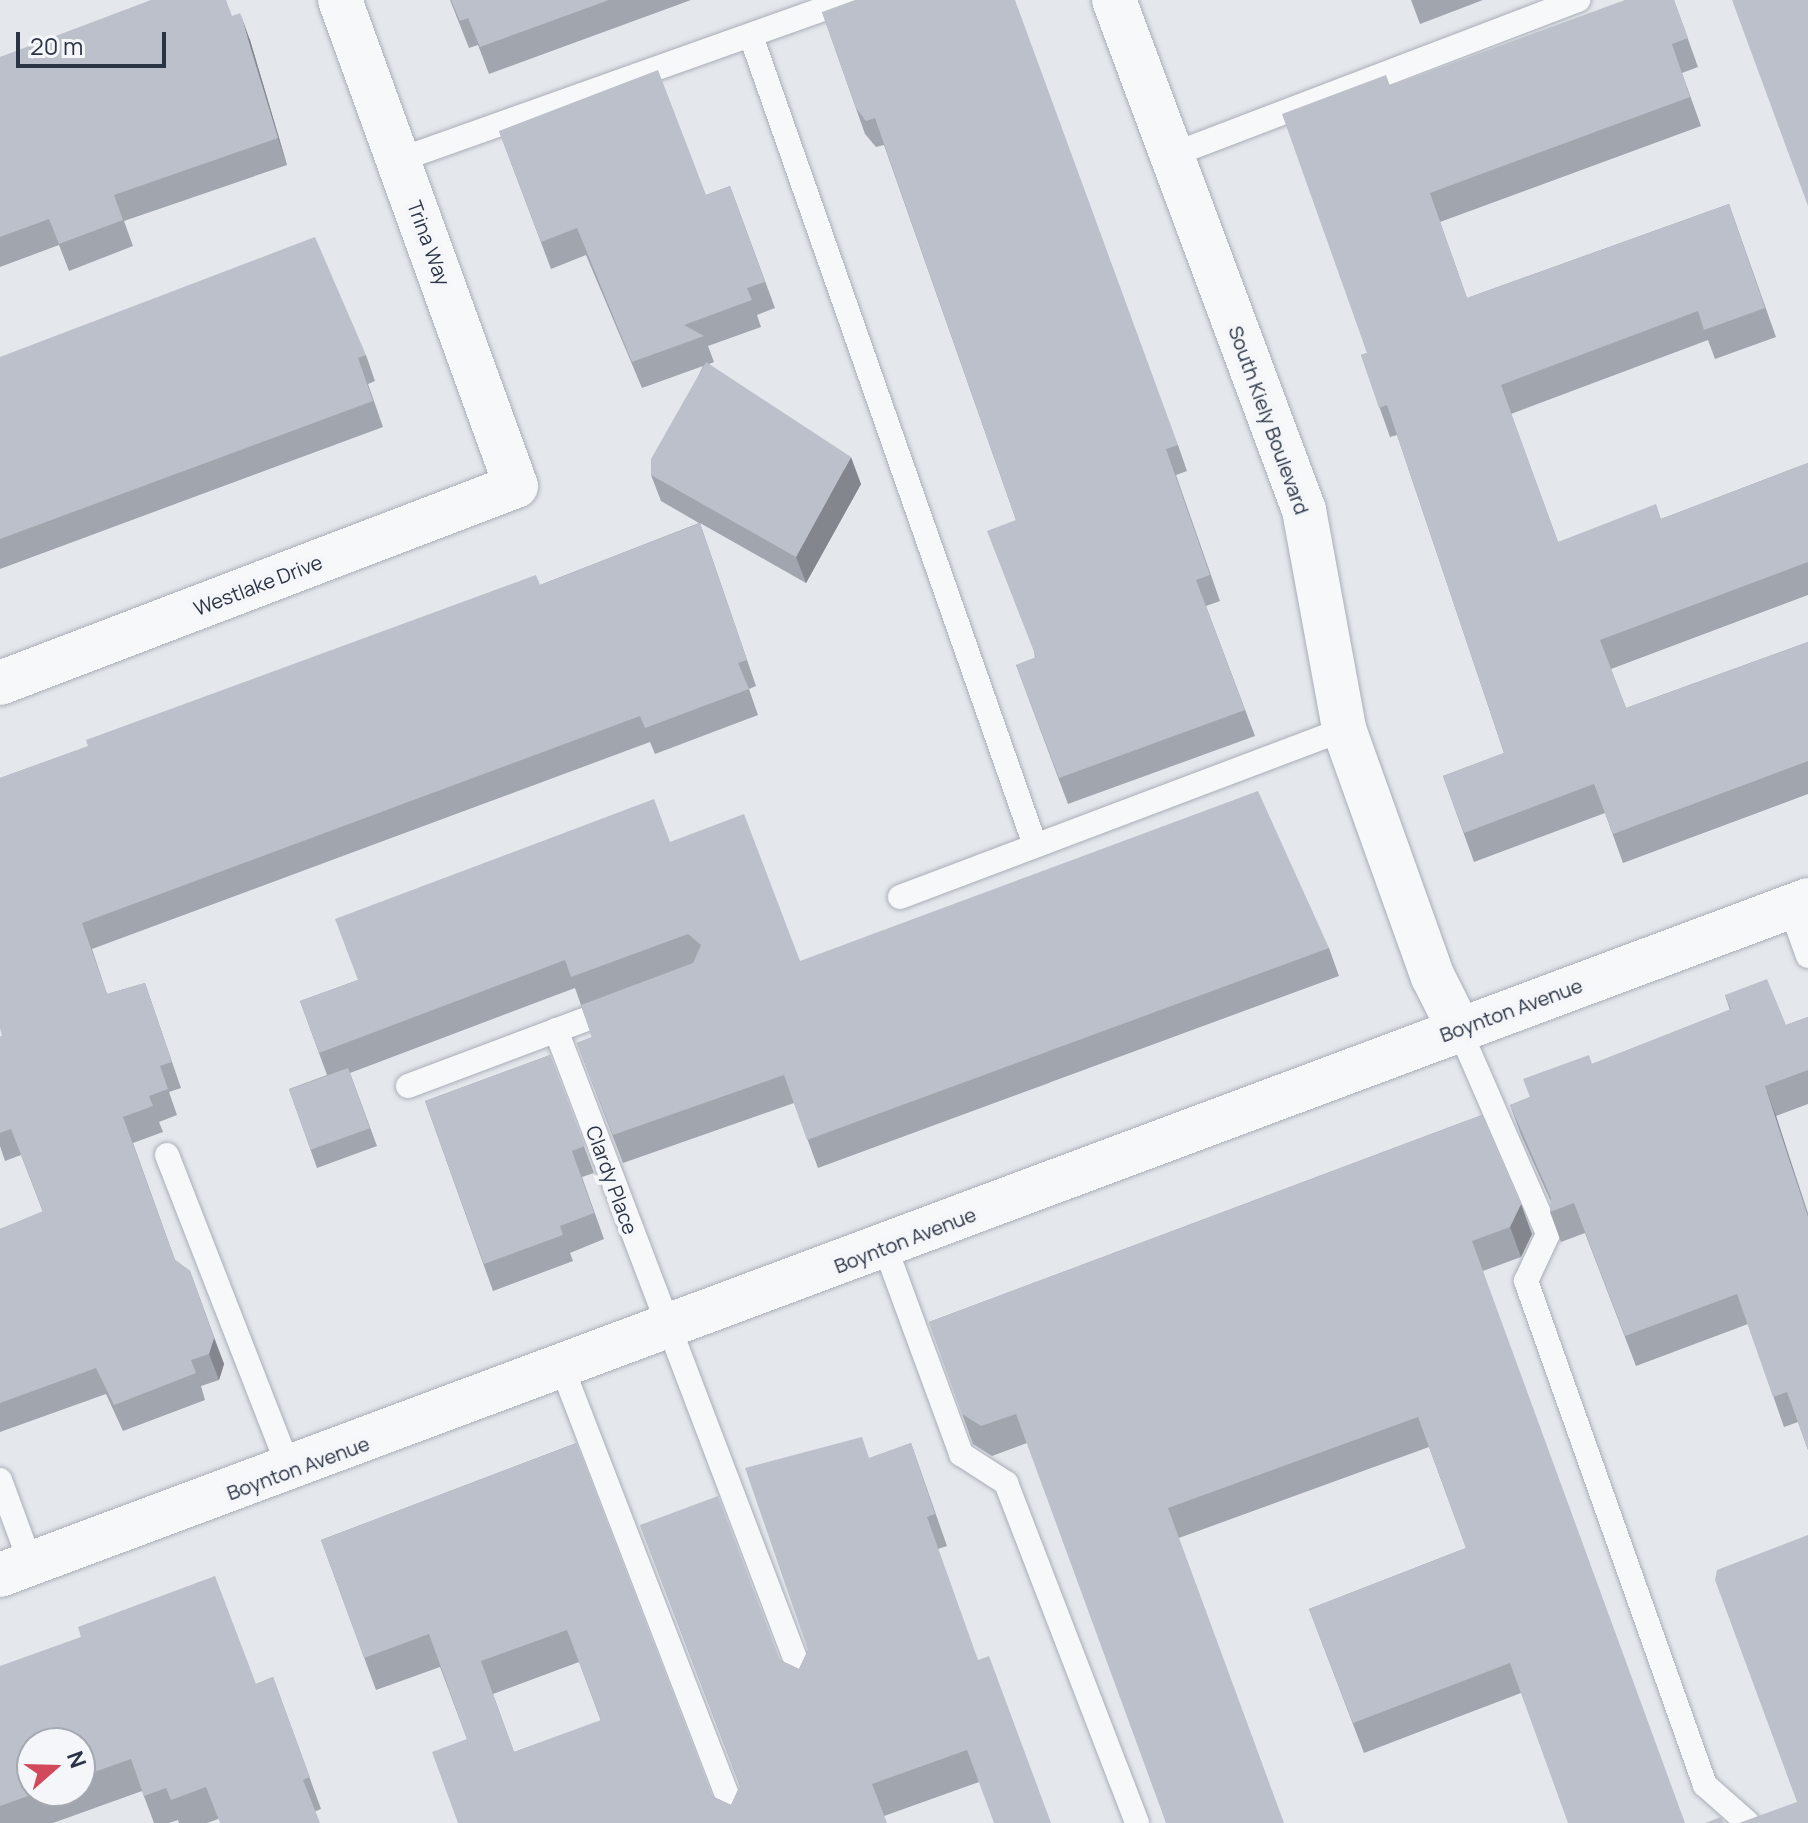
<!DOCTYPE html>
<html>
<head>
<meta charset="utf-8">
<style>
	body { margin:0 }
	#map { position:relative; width:1808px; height:1823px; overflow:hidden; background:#e4e7ec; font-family:Manrope,sans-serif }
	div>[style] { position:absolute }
	.roads { filter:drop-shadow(0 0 2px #a9aeb7) drop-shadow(0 0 2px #a9aeb7) }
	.service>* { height:24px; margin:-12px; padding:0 12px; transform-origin:12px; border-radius:12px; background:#f7f8fa }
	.minor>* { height:44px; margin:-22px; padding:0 22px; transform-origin:22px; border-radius:22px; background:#f7f8fa }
	.wall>* { inset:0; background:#a1a5ae }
	.shaded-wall>* { inset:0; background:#83868d }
	.building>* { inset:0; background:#bbc0ca; transform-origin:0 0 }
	span { translate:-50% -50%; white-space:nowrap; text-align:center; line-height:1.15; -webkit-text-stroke:8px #f4f6f9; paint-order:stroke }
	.street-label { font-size:20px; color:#2b3445 }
	.north { position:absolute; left:16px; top:1727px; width:80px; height:80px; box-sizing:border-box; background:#f4f6f9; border:2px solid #a4a8b1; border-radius:50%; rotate:70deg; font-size:22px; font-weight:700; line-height:32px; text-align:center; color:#2b3445 }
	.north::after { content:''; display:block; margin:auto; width:28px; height:36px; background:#d1495b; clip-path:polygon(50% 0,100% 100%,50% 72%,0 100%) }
	.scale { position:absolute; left:16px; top:32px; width:150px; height:36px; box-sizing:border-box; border:4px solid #2b3445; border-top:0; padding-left:10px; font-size:24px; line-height:28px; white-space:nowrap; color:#2b3445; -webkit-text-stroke:6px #f4f6f9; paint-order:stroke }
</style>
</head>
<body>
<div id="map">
	<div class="roads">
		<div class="service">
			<i style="left:751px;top:36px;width:857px;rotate:70.66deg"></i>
			<i style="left:1172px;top:155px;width:435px;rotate:-20.9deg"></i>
			<i style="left:399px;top:160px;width:478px;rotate:-19.6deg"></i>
			<i style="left:900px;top:897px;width:475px;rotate:-20.7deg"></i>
			<i style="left:1790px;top:906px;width:53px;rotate:70.2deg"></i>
			<i style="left:1459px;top:1029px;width:223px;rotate:66.5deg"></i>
			<i style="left:1548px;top:1234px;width:52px;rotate:115.1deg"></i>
			<i style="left:1526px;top:1281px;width:535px;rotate:70.45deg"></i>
			<i style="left:1705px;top:1785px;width:57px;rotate:41.5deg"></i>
			<i style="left:556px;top:1030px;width:703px;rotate:69.17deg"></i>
			<i style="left:408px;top:1086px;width:222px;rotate:-20.6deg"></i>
			<i style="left:167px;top:1155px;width:339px;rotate:68.7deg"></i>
			<i style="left:885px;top:1247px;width:221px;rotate:69.8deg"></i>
			<i style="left:961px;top:1454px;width:54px;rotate:32.8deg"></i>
			<i style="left:1006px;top:1483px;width:364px;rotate:68.9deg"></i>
			<i style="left:563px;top:1370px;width:486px;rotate:68.9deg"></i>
			<i style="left:0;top:1480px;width:87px;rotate:69.9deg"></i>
		</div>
		<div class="minor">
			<i style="left:1114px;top:0;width:544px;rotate:69.57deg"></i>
			<i style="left:1304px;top:510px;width:223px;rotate:79.6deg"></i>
			<i style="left:1344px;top:729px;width:263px;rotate:70.3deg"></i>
			<i style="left:1433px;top:977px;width:58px;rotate:63.4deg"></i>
			<i style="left:0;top:683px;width:552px;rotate:-20.9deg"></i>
			<i style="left:516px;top:486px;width:517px;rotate:-109.91deg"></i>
			<i style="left:0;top:1575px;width:1930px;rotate:-20.47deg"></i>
		</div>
	</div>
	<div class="wall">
		<i style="clip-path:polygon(450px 0,691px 0,489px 74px,478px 45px,469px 48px)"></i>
		<i style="clip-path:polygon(1411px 0,1483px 0,1420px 24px)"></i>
		<i style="clip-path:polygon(1674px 0,1698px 67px,1682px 73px,1701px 126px,1440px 222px,1467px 298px,1729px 204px,1776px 337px,1715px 359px,1708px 340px,1511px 414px,1558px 542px,1661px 519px,1808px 463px,1808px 595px,1611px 669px,1626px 708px,1808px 642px,1808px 794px,1623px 863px,1605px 813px,1474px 862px,1443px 776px,1504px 753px,1397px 435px,1390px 437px,1361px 355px,1367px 353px,1390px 86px)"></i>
		<i style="clip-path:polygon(822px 12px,1178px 445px,1187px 471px,1176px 475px,1220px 601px,1206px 606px,1255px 736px,1068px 804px,1016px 665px,1035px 658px,1016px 520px,884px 145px,876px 147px,865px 134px)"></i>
		<i style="clip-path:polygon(232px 16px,250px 40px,287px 165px,124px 221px,133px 246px,69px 271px,59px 245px,0 267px,0 57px)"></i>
		<i style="clip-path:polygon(499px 131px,706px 195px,730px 186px,775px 308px,757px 315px,761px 327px,708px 346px,714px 362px,709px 364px,861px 484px,806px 583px,700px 523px,756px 686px,749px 689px,758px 715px,655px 754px,650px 742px,92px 949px,107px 994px,145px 983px,181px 1088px,169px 1092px,177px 1115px,159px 1122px,163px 1132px,133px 1143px,175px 1260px,190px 1271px,224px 1364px,219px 1380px,201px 1386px,205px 1400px,123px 1431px,106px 1394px,0 1432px,0 1229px,43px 1212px,21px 1155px,5px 1161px,0 1146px,0 1037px,2px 1036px,0 778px,540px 585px,699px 523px,661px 501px,651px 475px,703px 366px,642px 388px,586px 255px,551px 269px)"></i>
		<i style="clip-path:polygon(366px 355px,375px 381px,368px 384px,383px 427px,0 569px,0 357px)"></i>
		<i style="clip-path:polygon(670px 842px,800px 961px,1329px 948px,1339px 976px,818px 1168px,794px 1103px,623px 1163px,577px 1043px,592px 1037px,575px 988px,350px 1073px,377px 1146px,317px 1168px,289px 1089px,327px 1075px,300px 1001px,358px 980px)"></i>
		<i style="clip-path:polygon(1725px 995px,1786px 1025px,1808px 1017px,1808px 1104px,1776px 1116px,1808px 1213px,1808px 1450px,1798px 1422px,1784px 1427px,1748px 1324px,1636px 1366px,1585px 1233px,1561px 1242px,1550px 1212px,1551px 1202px,1521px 1135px,1510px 1105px,1530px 1097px,1592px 1064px,1730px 1010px)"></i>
		<i style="clip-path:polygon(550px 1055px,594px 1173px,582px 1177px,604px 1239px,570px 1253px,573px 1261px,493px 1291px,425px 1101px)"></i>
		<i style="clip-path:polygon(1482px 1115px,1532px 1234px,1521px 1257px,1483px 1271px,1521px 1693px,1364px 1753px,1309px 1609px,1466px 1548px,1429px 1447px,1179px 1538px,1027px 1443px,992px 1456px,973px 1444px,929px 1322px)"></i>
		<i style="clip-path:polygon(evenodd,576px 1443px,712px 1796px,731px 1805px,740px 1786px,640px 1525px,780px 1660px,799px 1669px,808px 1650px,870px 1458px,911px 1443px,947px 1546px,938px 1549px,979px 1782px,884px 1816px,458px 1823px,467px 1739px,440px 1667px,376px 1690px,321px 1540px,576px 1443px,579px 1662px,601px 1721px,514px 1752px,493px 1694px,579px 1662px)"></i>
		<i style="clip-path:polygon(evenodd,0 1666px,256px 1684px,273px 1677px,321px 1809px,316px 1811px,218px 1819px,207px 1823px,179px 1823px,178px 1820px,169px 1823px,154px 1823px,142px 1791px,53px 1823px,0 1823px,0 1666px,80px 1743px,80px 1791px,32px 1791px,80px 1743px)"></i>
	</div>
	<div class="shaded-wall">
		<i style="clip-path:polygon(240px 13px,250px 40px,287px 165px,278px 138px)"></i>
		<i style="clip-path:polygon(851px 457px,861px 484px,806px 583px,796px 557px)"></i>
		<i style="clip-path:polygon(1765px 1086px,1776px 1116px,1808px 1217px)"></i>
		<i style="clip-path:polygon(1521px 1204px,1532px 1234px,1521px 1257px,1510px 1227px)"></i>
		<i style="clip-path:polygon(214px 1338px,224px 1364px,219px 1380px,209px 1354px)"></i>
	</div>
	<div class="building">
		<i style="clip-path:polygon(151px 0,226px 0,232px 16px,240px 13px,278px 138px,114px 195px,123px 220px,59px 244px,49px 219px,0 237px,0 57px)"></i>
		<i style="clip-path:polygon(451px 0,609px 0,480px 47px,468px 18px,460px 21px)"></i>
		<i style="clip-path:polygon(855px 0,1015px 0,1178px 445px,1166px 449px,1210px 575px,1196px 580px,1245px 710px,1059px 778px,1016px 665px,1036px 657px,987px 531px,1016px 520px,875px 118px,866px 121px,856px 108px,822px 12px)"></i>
		<i style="clip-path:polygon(1625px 0,1674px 0,1688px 38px,1672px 44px,1690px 97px,1430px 193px,1467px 298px,1729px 204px,1765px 308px,1704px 330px,1698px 311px,1501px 385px,1558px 542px,1656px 504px,1661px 519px,1808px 463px,1808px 562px,1600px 640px,1626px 708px,1808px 642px,1808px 761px,1613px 834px,1594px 784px,1464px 833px,1443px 776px,1504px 753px,1387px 405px,1379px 408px,1361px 355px,1367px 353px,1282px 114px,1386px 75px,1390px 86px)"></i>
		<i style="clip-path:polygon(1732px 0,1808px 0,1808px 206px)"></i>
		<i style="clip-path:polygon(658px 70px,706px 195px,730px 186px,765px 282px,747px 288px,752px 300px,684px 325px,704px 336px,632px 362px,577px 228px,541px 242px,499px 131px)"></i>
		<i style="clip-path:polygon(315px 237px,366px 355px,358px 358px,373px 401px,0 539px,0 357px)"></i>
		<i style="clip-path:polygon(706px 362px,851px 457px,796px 557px,651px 475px,651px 459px)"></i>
		<i style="clip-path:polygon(700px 523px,747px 660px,738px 663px,749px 689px,645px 728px,640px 716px,82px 923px,107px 994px,145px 983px,172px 1062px,160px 1066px,168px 1089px,149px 1096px,153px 1106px,123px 1117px,175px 1260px,190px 1271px,214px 1338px,209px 1354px,191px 1360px,196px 1373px,114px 1405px,96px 1368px,0 1403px,0 1229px,43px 1211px,11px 1129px,0 1133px,0 1037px,2px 1036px,0 1028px,0 778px,88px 746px,86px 740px,536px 575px,540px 585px)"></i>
		<i style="clip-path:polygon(1258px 791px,1329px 948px,807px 1140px,784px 1075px,613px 1135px,577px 1043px,592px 1037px,581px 1005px,693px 963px,701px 945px,688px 934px,571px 977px,565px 960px,319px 1053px,300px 1001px,358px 980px,335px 919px,654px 799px,670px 842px,744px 814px,800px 961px)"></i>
		<i style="clip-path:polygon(1767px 979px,1786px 1025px,1808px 1017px,1808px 1070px,1765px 1086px,1808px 1217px,1808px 1450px,1787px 1392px,1773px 1397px,1737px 1294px,1625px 1336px,1574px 1203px,1550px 1212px,1551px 1198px,1510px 1105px,1530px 1097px,1523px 1079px,1589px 1055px,1592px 1064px,1731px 1009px,1725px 995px)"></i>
		<i style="clip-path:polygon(550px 1055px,585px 1146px,572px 1151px,594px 1213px,560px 1226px,563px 1235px,484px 1264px,425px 1101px)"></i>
		<i style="left:348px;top:1068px;width:64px;height:63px;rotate:70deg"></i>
		<i style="clip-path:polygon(1482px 1115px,1521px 1204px,1510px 1227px,1472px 1241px,1685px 1823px,1568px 1823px,1510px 1663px,1353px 1723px,1309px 1609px,1466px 1548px,1418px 1417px,1168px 1508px,1284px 1823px,1166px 1823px,1016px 1414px,981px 1426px,962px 1414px,929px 1322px)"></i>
		<i style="clip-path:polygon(evenodd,862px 1437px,869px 1458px,911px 1443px,935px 1514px,927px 1517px,978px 1660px,989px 1656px,1051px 1823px,994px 1823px,967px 1750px,872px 1784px,887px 1823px,458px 1823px,432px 1752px,467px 1739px,429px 1634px,364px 1658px,321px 1540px,576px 1443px,712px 1796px,731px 1805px,740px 1785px,640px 1525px,718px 1496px,780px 1660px,799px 1669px,808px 1650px,745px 1468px,862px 1437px,567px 1630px,601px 1720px,514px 1752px,481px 1661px,567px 1630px)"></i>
		<i style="clip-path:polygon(1808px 1535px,1808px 1823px,1739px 1823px,1797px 1802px,1715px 1580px,1717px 1570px)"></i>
		<i style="clip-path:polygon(215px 1576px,256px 1684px,273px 1677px,310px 1777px,303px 1780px,320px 1823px,220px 1823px,206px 1787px,171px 1800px,166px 1788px,144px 1796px,131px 1759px,80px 1777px,80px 1743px,32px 1743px,32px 1791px,42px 1791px,0 1806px,0 1666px,81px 1637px,78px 1627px)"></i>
		<i style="clip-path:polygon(1721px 1817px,1724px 1823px,1705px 1823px)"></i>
	</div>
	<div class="street-label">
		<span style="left:429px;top:243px;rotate:70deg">Trina Way</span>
		<span style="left:1269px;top:420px;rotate:70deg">South Kiely Boulevard</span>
		<span style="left:258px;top:585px;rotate:-21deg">Westlake Drive</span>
		<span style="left:1511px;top:1010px;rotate:-20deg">Boynton Avenue</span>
		<span style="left:612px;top:1180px;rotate:70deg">Clardy Place</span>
		<span style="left:905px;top:1240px;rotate:-21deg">Boynton Avenue</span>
		<span style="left:298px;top:1468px;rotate:-20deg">Boynton Avenue</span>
	</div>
	<div class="north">N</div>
	<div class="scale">20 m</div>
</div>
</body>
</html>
